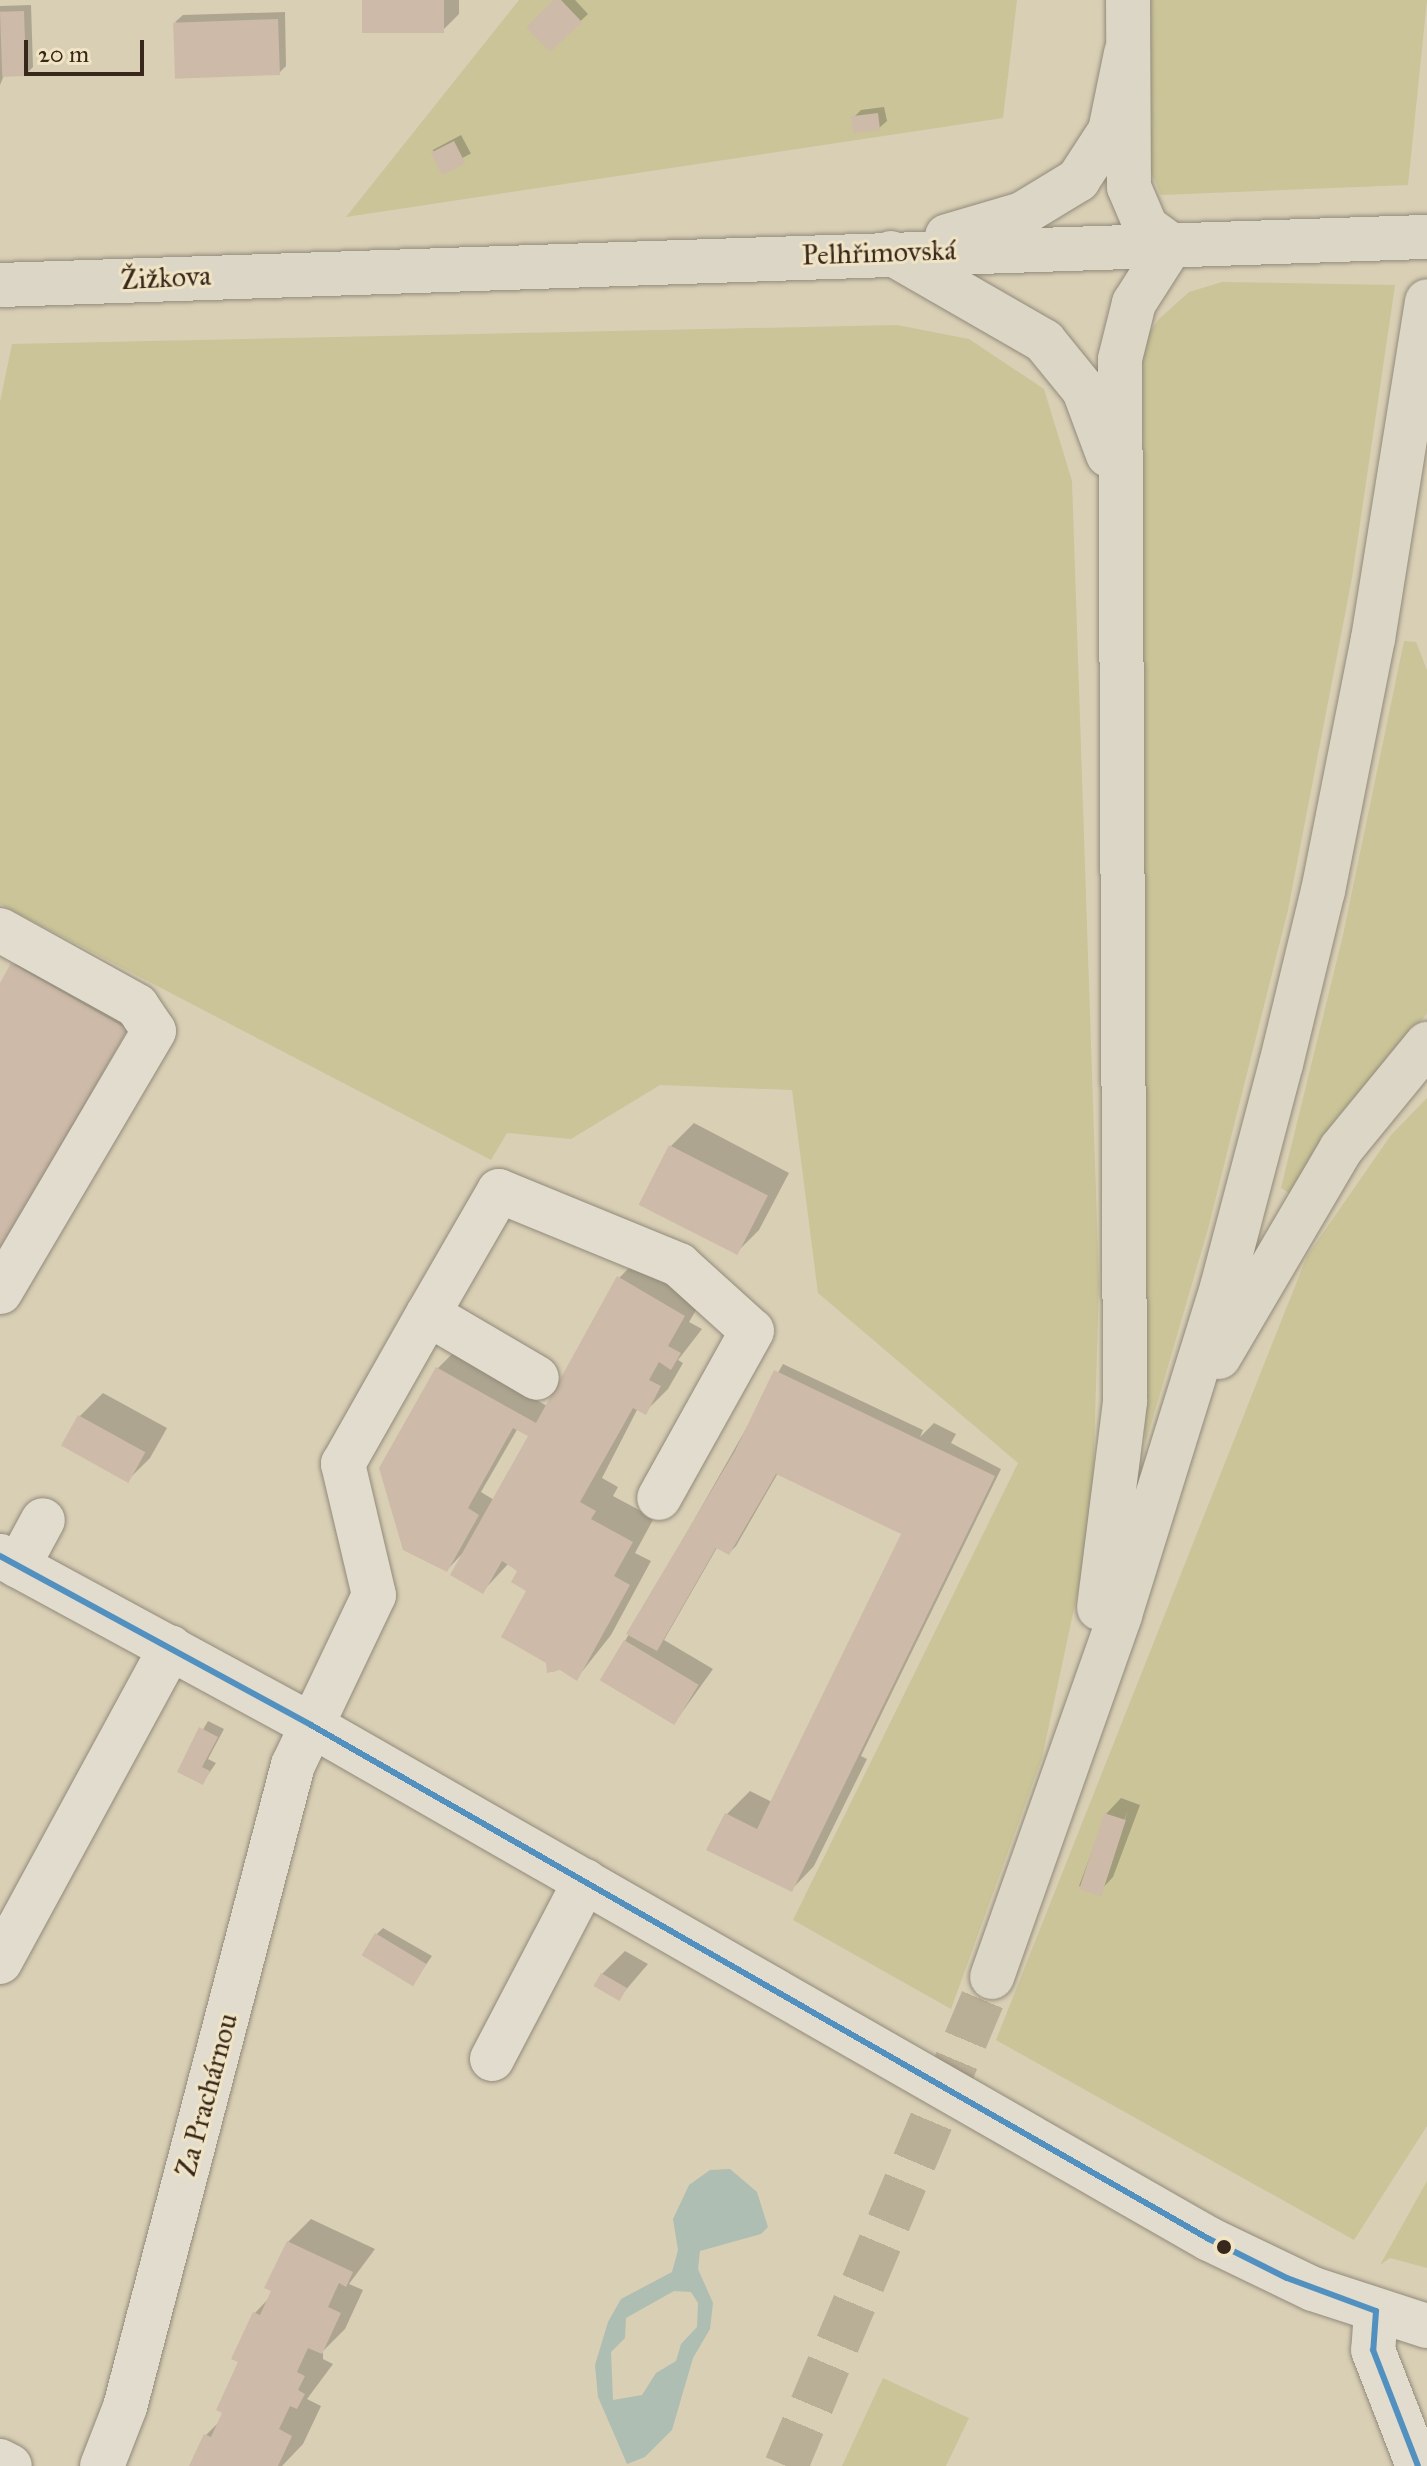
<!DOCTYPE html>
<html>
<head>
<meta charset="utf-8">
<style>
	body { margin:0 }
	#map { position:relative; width:1427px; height:2466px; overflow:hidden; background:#d9cfb5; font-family:"IM FELL Great Primer",serif }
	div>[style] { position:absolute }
	.green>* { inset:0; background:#cac498 }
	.water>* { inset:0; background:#aebeb2 }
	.shadow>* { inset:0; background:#0003; transform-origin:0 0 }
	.building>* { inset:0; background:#cdbaa9; transform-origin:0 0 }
	.major-tunnel>* { height:44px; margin-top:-22px; transform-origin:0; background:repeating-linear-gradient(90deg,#b9ae96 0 44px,transparent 0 66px) }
	.roads { filter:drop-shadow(0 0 2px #928a7a) drop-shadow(0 0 2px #928a7a) }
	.minor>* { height:44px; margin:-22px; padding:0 22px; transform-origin:22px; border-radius:22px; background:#e1dcce }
	.major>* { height:44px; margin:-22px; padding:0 22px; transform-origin:22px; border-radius:22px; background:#dcd6c7 }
	.bus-1>* { height:6px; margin:-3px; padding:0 3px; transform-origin:3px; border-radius:3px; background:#5290bf }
	.dots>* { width:22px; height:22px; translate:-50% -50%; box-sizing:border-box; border:4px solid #f0e4c5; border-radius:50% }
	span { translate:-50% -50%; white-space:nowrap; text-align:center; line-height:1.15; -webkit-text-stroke:6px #f0e4c5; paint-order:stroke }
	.street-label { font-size:28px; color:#38281c }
	.scale { position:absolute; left:24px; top:40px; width:120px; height:36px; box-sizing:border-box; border:4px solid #38281c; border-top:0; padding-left:10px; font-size:24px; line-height:28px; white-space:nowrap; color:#38281c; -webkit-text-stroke:6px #f0e4c5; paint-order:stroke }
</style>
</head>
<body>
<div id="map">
	<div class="green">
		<i style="clip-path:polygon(519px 0,1017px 0,1003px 118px,346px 217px)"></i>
		<i style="clip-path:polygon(1151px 0,1427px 0,1408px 185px,1161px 195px,1147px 164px)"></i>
		<i style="clip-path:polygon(1222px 282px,1395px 285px,1352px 578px,1288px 910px,1208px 1229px,1145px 1445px,1142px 356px,1146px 337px,1159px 319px,1189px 292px)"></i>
		<i style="clip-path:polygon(897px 325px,969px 339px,1044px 389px,1072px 481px,1099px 1282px,1093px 1489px,1081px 1576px,1042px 1758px,951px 2009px,793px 1920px,1018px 1463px,818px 1293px,792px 1090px,660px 1085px,571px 1139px,507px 1133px,491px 1160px,0 904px,0 402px,12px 344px)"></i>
		<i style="clip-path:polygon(1404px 641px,1416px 642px,1427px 670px,1427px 1014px,1338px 1116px,1289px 1193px,1281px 1188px,1343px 935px)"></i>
		<i style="clip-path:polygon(1427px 1098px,1427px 2126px,1354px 2240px,996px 2040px,1307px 1256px,1391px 1135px)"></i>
		<i style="clip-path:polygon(1427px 2181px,1427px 2268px,1390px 2258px,1380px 2265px)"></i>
		<i style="clip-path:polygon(883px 2378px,969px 2418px,946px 2466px,842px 2466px)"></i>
	</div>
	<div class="water">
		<i style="clip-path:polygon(evenodd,730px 2169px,757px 2192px,768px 2227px,761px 2234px,700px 2251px,698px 2269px,713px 2303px,710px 2329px,693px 2358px,672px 2430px,645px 2457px,627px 2464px,598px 2397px,595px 2365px,608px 2322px,621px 2299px,672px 2272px,678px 2250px,673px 2219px,689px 2185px,710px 2170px,730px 2169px,674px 2291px,691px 2292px,698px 2303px,697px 2327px,681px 2344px,676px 2361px,656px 2373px,642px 2395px,613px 2400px,611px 2352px,625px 2338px,626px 2318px,674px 2291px)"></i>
	</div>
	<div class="shadow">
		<i style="clip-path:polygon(364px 0,459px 0,459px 14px,443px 30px)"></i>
		<i style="clip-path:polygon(557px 0,575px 0,588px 14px,550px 50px)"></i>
		<i style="clip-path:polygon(31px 5px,33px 67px,26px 74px,4px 75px,0 85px,0 6px)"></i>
		<i style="clip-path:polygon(285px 12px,286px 66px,279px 73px,175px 22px,183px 15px)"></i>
		<i style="clip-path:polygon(884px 107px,887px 121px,879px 128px,854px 117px,861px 110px)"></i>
		<i style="left:461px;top:135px;width:21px;height:32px;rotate:62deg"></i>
		<i style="clip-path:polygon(20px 957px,132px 1021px,0 1253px,0 987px)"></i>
		<i style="clip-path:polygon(694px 1123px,789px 1173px,759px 1230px,736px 1253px,671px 1146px)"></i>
		<i style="clip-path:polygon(evenodd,642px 1255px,707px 1292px,689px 1322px,702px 1329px,678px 1360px,683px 1363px,668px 1389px,645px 1412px,638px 1408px,602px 1478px,618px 1487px,613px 1496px,654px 1518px,635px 1553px,651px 1561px,611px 1635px,577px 1678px,560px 1668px,553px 1672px,520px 1570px,509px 1563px,483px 1591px,462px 1554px,447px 1570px,438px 1368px,453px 1353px,547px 1406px,619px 1278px,642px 1255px,518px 1428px,531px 1435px,494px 1500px,481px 1492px,518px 1428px)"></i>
		<i style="clip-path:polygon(783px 1364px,923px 1430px,920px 1437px,934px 1423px,956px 1434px,951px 1443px,1001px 1469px,861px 1756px,867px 1759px,814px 1866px,792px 1889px,709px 1849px,727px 1814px,750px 1791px,772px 1802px,907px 1525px,778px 1473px,736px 1546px,729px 1553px,718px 1546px,664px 1640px,713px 1669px,675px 1722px,625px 1641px)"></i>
		<i style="clip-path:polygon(103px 1393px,167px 1428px,150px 1458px,127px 1481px,64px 1445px,80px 1416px)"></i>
		<i style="clip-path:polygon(208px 1721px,224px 1729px,208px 1759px,216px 1763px,203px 1782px,179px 1771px)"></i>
		<i style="clip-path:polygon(evenodd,1121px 1798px,1140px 1805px,1113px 1877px,1098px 1893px,1079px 1886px,1106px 1814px,1121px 1798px,1128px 1810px,1107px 1877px,1103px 1877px,1128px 1810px)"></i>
		<i style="clip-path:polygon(383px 1928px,432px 1956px,414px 1982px,376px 1935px)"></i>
		<i style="clip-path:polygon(625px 1951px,648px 1964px,618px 1999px,602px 1974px)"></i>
		<i style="clip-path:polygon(311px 2219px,375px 2249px,349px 2284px,363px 2290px,345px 2329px,323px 2351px,323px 2359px,333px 2364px,307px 2399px,321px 2406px,303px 2444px,282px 2466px,191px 2466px,206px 2435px,221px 2420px,241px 2361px,234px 2358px,255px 2313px,270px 2297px,288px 2242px)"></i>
	</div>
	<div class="building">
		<i style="left:362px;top:0;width:82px;height:33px"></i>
		<i style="clip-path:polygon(554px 0,561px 0,582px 22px,550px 52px,526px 27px)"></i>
		<i style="left:24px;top:11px;width:65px;height:24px;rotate:88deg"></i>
		<i style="left:278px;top:19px;width:56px;height:105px;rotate:88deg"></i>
		<i style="left:878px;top:113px;width:17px;height:27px;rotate:83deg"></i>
		<i style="left:454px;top:141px;width:25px;height:26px;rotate:63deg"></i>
		<i style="clip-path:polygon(11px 963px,127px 1029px,0 1251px,0 983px)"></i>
		<i style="left:669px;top:1145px;width:111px;height:67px;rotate:27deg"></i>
		<i style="clip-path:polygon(617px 1276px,685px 1316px,668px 1346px,681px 1353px,671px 1370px,659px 1362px,649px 1380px,661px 1386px,646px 1415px,633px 1408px,580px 1502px,596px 1511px,591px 1519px,633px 1542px,614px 1576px,630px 1585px,577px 1681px,560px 1670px,547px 1673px,546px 1663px,501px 1637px,526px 1591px,511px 1582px,517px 1571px,502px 1561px,483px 1594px,450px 1575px,528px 1436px,513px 1428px,468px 1508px,479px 1515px,447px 1572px,403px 1550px,379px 1468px,436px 1367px,536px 1423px)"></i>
		<i style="clip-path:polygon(774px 1370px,995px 1476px,792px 1892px,706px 1850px,725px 1813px,757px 1829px,901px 1534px,776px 1474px,729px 1555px,716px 1548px,657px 1651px,626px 1634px,735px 1451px)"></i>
		<i style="left:78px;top:1415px;width:77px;height:35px;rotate:29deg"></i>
		<i style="left:624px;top:1640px;width:87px;height:47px;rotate:31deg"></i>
		<i style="clip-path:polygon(199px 1727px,218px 1737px,202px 1767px,210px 1771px,203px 1785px,177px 1772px)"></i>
		<i style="left:1104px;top:1813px;width:23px;height:80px;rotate:18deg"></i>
		<i style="left:375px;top:1933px;width:60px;height:26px;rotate:31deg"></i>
		<i style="left:601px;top:1973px;width:30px;height:15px;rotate:30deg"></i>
		<i style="clip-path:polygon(287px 2241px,353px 2272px,346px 2287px,339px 2283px,328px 2307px,341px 2313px,322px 2354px,308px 2348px,297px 2372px,305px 2376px,298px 2390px,305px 2394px,297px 2409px,290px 2406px,279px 2429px,292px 2436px,278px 2466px,189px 2466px,204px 2434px,211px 2437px,222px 2413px,216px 2410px,238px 2362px,231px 2359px,253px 2312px,260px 2315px,271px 2291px,264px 2288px)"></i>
	</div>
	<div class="major-tunnel">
		<i style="left:786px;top:2466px;width:531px;rotate:-67.16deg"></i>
	</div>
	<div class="roads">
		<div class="minor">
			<i style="left:0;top:930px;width:157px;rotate:29deg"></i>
			<i style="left:137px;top:1006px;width:30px;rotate:56deg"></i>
			<i style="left:154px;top:1031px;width:303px;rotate:120.5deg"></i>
			<i style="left:428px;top:1314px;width:142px;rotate:-60deg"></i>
			<i style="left:499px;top:1191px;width:195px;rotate:22.3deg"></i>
			<i style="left:679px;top:1265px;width:98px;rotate:42.1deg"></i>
			<i style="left:752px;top:1331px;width:191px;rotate:119.1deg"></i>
			<i style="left:0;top:1556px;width:354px;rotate:28.5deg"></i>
			<i style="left:311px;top:1725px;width:1035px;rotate:29.79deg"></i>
			<i style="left:1209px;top:2239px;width:115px;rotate:25.7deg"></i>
			<i style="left:1313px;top:2289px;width:120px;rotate:18deg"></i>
			<i style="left:18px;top:1566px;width:52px;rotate:-61.5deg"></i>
			<i style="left:0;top:1962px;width:358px;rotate:-61.5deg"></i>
			<i style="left:492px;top:2059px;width:201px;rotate:-62.4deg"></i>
			<i style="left:1376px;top:2311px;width:39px;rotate:94deg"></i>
			<i style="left:1373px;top:2350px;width:124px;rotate:68.8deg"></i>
			<i style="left:0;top:2461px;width:11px;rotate:27deg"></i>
			<i style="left:102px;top:2466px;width:63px;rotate:-68.7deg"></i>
			<i style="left:125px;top:2407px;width:664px;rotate:-75.34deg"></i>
			<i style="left:293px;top:1765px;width:188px;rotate:-64.5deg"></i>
			<i style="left:374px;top:1595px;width:135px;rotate:-103.3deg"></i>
			<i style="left:343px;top:1464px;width:172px;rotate:-60.5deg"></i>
			<i style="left:428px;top:1314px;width:126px;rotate:30.4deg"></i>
		</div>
		<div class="major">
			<i style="left:1128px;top:0;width:187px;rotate:89.7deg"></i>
			<i style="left:1129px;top:187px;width:43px;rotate:67deg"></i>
			<i style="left:1146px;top:227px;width:31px;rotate:36deg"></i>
			<i style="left:947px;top:236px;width:78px;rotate:-16.3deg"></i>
			<i style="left:1022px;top:214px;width:66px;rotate:-31.3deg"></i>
			<i style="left:1078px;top:180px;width:59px;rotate:-56.9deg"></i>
			<i style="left:1110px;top:131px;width:80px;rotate:-78.4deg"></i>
			<i style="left:891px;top:253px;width:177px;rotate:29.9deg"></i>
			<i style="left:1044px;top:341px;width:63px;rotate:50.8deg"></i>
			<i style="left:1084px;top:390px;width:69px;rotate:69.7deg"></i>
			<i style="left:0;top:285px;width:1428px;rotate:-1.93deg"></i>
			<i style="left:1219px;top:1357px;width:241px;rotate:-59.6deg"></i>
			<i style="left:1341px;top:1149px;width:136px;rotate:-50.7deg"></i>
			<i style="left:1099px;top:1608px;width:208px;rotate:-82.8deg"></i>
			<i style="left:1125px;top:1402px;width:1043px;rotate:-90.27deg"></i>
			<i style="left:1120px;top:359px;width:58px;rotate:-76deg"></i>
			<i style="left:1134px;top:303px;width:69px;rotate:-57.5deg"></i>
			<i style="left:992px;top:1977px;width:384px;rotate:-70.5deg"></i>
			<i style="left:1120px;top:1615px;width:343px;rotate:-72.7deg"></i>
			<i style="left:1222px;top:1287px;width:231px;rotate:-75.2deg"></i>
			<i style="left:1281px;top:1064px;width:178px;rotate:-76.4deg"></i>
			<i style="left:1323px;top:891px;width:257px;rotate:-78.8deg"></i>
			<i style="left:1373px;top:639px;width:342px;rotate:-80.9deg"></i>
		</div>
	</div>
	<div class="bus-1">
		<i style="left:0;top:1556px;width:354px;rotate:28.5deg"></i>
		<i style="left:311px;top:1725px;width:1035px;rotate:29.79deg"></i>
		<i style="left:1209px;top:2239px;width:87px;rotate:26.6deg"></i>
		<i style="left:1287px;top:2278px;width:95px;rotate:20.3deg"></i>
		<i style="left:1376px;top:2311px;width:39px;rotate:94deg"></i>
		<i style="left:1373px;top:2350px;width:124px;rotate:68.8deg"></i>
	</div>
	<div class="dots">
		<i style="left:1224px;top:2247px;background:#38281c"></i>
	</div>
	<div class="street-label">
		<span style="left:879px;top:253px;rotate:-2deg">Pelhřimovská</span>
		<span style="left:166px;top:278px;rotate:-3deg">Žižkova</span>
		<span style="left:207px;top:2095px;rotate:-75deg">Za Prachárnou</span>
	</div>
	<div class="scale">20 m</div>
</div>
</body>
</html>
